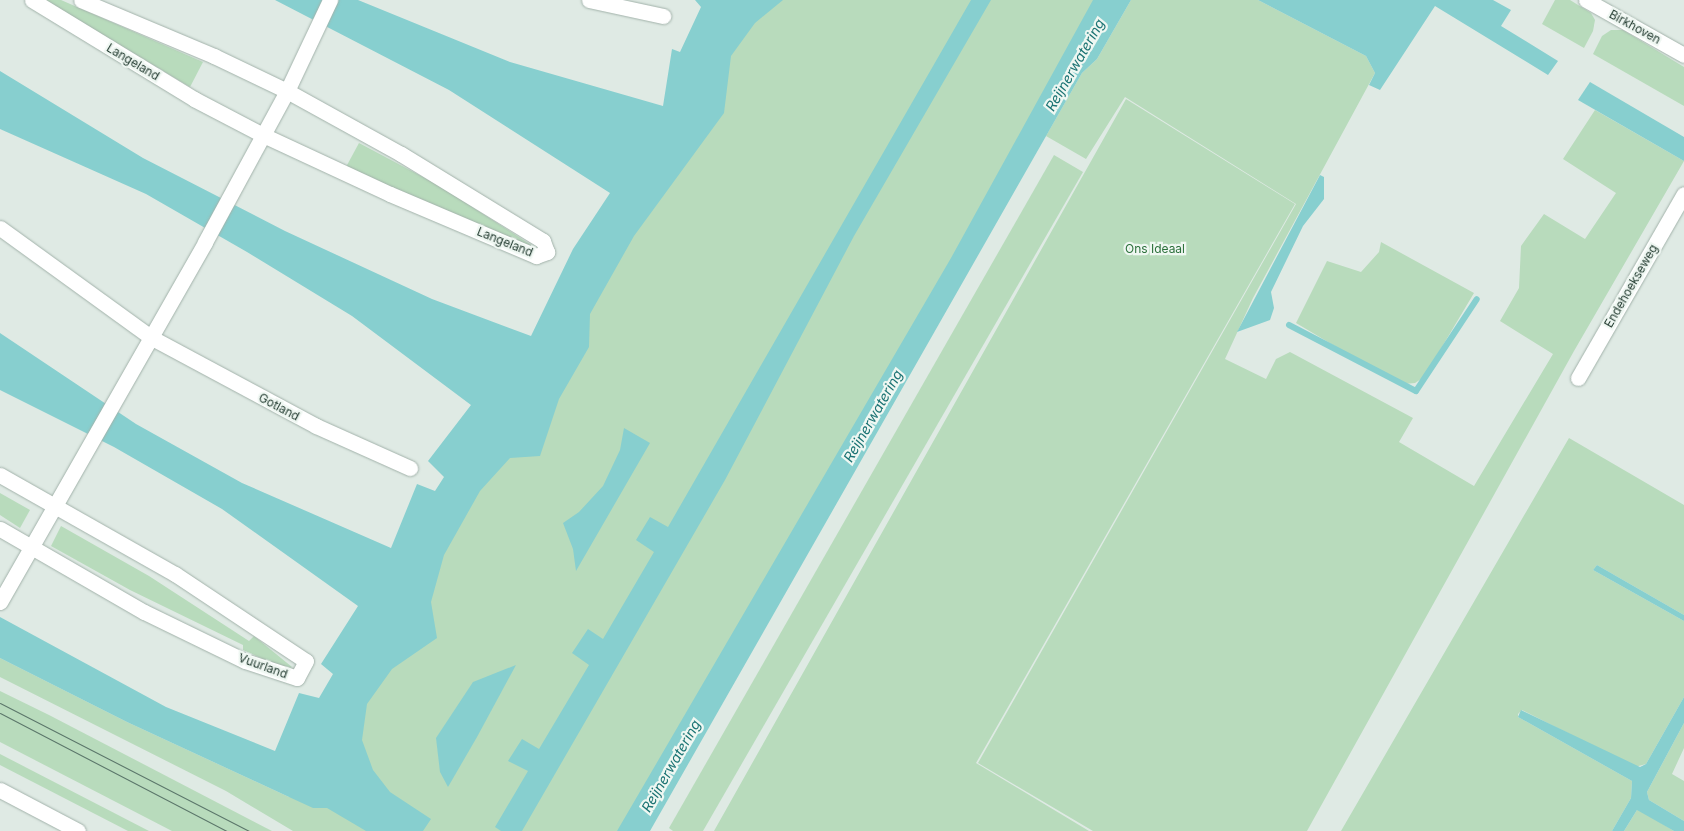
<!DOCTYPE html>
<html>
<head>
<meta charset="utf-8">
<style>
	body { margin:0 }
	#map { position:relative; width:1684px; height:831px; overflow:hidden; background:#dfeae4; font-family:Inter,sans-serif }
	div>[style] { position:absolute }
	.green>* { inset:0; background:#b8dbbc }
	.water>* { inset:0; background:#87cfcf }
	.stream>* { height:6px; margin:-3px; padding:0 3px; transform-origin:3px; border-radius:3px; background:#87cfcf }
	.roads { filter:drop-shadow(0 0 1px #a2b2aa) drop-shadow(0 0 1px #a2b2aa) }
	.minor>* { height:15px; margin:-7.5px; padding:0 7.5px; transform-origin:7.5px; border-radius:7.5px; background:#fff }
	.tram>* { height:1px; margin:-0.5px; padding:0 0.5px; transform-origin:0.5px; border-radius:0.5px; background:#5b766a }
	span { translate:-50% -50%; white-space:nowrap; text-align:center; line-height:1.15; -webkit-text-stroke:4.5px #eff7f2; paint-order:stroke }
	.street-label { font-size:12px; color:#213a2f }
	.park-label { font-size:12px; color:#2c703b }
	.water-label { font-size:14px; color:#1c7474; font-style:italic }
</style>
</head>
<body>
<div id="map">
	<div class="green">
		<i style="clip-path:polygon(44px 0,61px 0,203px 62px,190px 87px)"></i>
		<i style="clip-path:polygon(749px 0,1101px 0,622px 831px,293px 831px,226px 791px,0 677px,0 658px,127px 722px,289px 797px,319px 767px)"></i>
		<i style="clip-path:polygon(1131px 0,1258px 0,1366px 56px,1375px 73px,1253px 298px,1225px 359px,1266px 379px,1276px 359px,1290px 352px,1413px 418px,1399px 442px,1474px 486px,1553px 354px,1500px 321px,1519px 288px,1521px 246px,1544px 214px,1585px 239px,1616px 193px,1563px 159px,1595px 110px,1684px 161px,1574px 351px,1307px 831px,1093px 831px,978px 763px,1296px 204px,1125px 97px,1086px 159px,1046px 136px,1082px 73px,1097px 59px)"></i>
		<i style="clip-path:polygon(1555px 0,1570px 0,1591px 13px,1595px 20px,1593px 31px,1584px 48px,1542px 24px)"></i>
		<i style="clip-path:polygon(1611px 30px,1623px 30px,1684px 67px,1684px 106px,1593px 54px,1602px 36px)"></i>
		<i style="clip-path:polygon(1126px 99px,1295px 204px,976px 763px,1089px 831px,714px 831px)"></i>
		<i style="clip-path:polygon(359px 143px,438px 185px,536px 248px,534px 251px,346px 167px)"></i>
		<i style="clip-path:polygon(1054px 155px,1083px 172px,703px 831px,673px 831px,669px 828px)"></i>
		<i style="clip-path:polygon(1381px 242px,1474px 293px,1424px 377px,1415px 383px,1404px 384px,1382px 374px,1296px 323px,1327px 261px,1361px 272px,1379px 252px)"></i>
		<i style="clip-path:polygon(1569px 438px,1684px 505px,1684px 615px,1597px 565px,1593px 570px,1684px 621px,1684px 697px,1646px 764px,1635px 767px,1522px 710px,1518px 714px,1518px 717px,1632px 781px,1631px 798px,1612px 831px,1341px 831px)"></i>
		<i style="clip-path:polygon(0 493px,30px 510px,20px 528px,0 515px)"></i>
		<i style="clip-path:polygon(61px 526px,149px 576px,249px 641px,254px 636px,292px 667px,288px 670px,243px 650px,243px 645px,130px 590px,51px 546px)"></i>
		<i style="clip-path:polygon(0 691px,49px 715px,272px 831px,172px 831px,0 742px)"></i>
		<i style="clip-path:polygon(1684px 723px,1684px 748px,1672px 774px,1684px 781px,1684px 821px,1649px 800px,1647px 792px)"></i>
		<i style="clip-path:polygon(0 754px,149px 831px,128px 831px,0 765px)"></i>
		<i style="clip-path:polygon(1637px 810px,1640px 810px,1674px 831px,1624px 831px)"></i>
	</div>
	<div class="water">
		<i style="clip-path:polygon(275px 0,358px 0,510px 62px,663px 106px,672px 49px,680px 52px,701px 7px,695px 0,783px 0,755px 23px,731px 56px,724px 113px,634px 236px,590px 314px,589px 347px,559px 399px,540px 456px,510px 458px,480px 491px,444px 555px,431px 602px,437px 638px,392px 669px,367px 704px,362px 740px,373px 770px,390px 792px,431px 819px,423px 831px,366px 831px,327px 808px,313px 808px,289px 797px,127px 722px,0 658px,0 617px,166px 707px,275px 751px,299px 693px,319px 698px,333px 674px,321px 664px,358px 606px,222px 509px,114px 447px,0 390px,0 333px,136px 424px,242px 483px,391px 548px,417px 484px,435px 491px,444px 477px,428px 461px,471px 405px,352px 316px,247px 252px,146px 194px,0 129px,0 71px,143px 158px,285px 231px,432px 299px,531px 336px,573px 249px,610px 193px,449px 90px)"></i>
		<i style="clip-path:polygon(971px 0,991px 0,854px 236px,725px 480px,522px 831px,501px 831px,495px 827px,528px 771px,508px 761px,522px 739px,539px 749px,589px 665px,572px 653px,588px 629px,603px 639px,654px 552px,636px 540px,650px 517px,668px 527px)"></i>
		<i style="clip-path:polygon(1093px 0,1131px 0,1097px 59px,1082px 73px,650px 831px,617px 831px,951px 258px)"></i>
		<i style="clip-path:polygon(1258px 0,1493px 0,1511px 10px,1501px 26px,1558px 61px,1548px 75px,1435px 6px,1380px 90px,1369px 85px,1375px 73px,1366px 56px)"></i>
		<i style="clip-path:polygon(1590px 82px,1684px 137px,1684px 161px,1578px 100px)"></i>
		<i style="clip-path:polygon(1320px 175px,1324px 177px,1324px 199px,1303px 226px,1271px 292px,1274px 308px,1270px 320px,1237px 332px)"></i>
		<i style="clip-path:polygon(624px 428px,650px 443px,576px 571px,573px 549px,563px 523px,579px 512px,603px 486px,620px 450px)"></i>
		<i style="clip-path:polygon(1597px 565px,1684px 615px,1684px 621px,1593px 570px)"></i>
		<i style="clip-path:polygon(516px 665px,477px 737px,448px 787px,440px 772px,436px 738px,473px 682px)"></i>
		<i style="clip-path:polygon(1684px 697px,1684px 723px,1647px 792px,1649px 800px,1684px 821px,1684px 831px,1674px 831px,1637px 810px,1624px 831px,1612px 831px,1631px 798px,1632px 781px,1518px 717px,1521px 710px,1640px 767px,1646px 764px)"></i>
	</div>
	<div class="stream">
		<i style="left:1289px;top:325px;width:143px;rotate:27.5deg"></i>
		<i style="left:1416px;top:391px;width:110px;rotate:-56.5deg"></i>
	</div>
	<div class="roads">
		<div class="minor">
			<i style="left:32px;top:0;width:190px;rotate:31.4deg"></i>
			<i style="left:194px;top:99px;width:78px;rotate:27.6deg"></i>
			<i style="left:263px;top:135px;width:140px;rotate:24.9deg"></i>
			<i style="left:390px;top:194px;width:159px;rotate:23deg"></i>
			<i style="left:536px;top:256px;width:12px;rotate:-20deg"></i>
			<i style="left:547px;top:252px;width:12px;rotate:-110deg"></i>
			<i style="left:543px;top:241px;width:167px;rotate:-148.5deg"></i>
			<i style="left:401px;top:154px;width:130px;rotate:-151.1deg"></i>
			<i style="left:287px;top:91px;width:81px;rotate:-154.4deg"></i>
			<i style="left:214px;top:56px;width:144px;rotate:-157.2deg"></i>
			<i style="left:589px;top:0;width:76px;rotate:12.2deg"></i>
			<i style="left:1586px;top:0;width:112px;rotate:29.3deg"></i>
			<i style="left:0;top:228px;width:188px;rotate:35.9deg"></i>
			<i style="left:152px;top:338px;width:186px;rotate:28.2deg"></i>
			<i style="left:316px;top:426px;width:103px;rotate:24.1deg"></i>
			<i style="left:1578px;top:378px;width:212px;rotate:-60.1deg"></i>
			<i style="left:0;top:475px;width:201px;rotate:29.5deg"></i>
			<i style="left:175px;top:574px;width:157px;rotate:33.6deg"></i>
			<i style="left:306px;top:661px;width:19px;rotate:118deg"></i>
			<i style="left:297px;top:678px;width:55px;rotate:-161.9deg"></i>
			<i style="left:245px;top:661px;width:112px;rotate:-154.1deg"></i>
			<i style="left:144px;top:612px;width:166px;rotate:-150deg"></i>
			<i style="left:0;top:602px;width:414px;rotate:-60.3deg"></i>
			<i style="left:205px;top:242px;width:172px;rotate:-61.5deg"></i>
			<i style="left:287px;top:91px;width:101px;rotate:-64.7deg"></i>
			<i style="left:0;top:790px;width:88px;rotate:27.7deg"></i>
		</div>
	</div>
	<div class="tram">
		<i style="left:0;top:703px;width:280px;rotate:27.2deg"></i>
		<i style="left:0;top:713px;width:256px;rotate:27.5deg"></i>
	</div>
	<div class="street-label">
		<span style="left:1635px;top:27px;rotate:29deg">Birkhoven</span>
		<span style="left:133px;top:62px;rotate:31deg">Langeland</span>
		<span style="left:505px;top:242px;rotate:22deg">Langeland</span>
		<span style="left:1631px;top:286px;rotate:-60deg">Endehoekseweg</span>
		<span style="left:279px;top:407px;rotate:28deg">Gotland</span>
		<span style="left:263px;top:666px;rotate:20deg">Vuurland</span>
	</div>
	<div class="park-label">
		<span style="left:1155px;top:249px">Ons Ideaal</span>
	</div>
	<div class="water-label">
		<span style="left:1075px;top:65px;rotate:-60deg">Reijnerwatering</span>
		<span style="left:873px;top:416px;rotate:-60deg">Reijnerwatering</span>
		<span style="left:671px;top:766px;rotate:-60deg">Reijnerwatering</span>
	</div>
</div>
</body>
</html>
